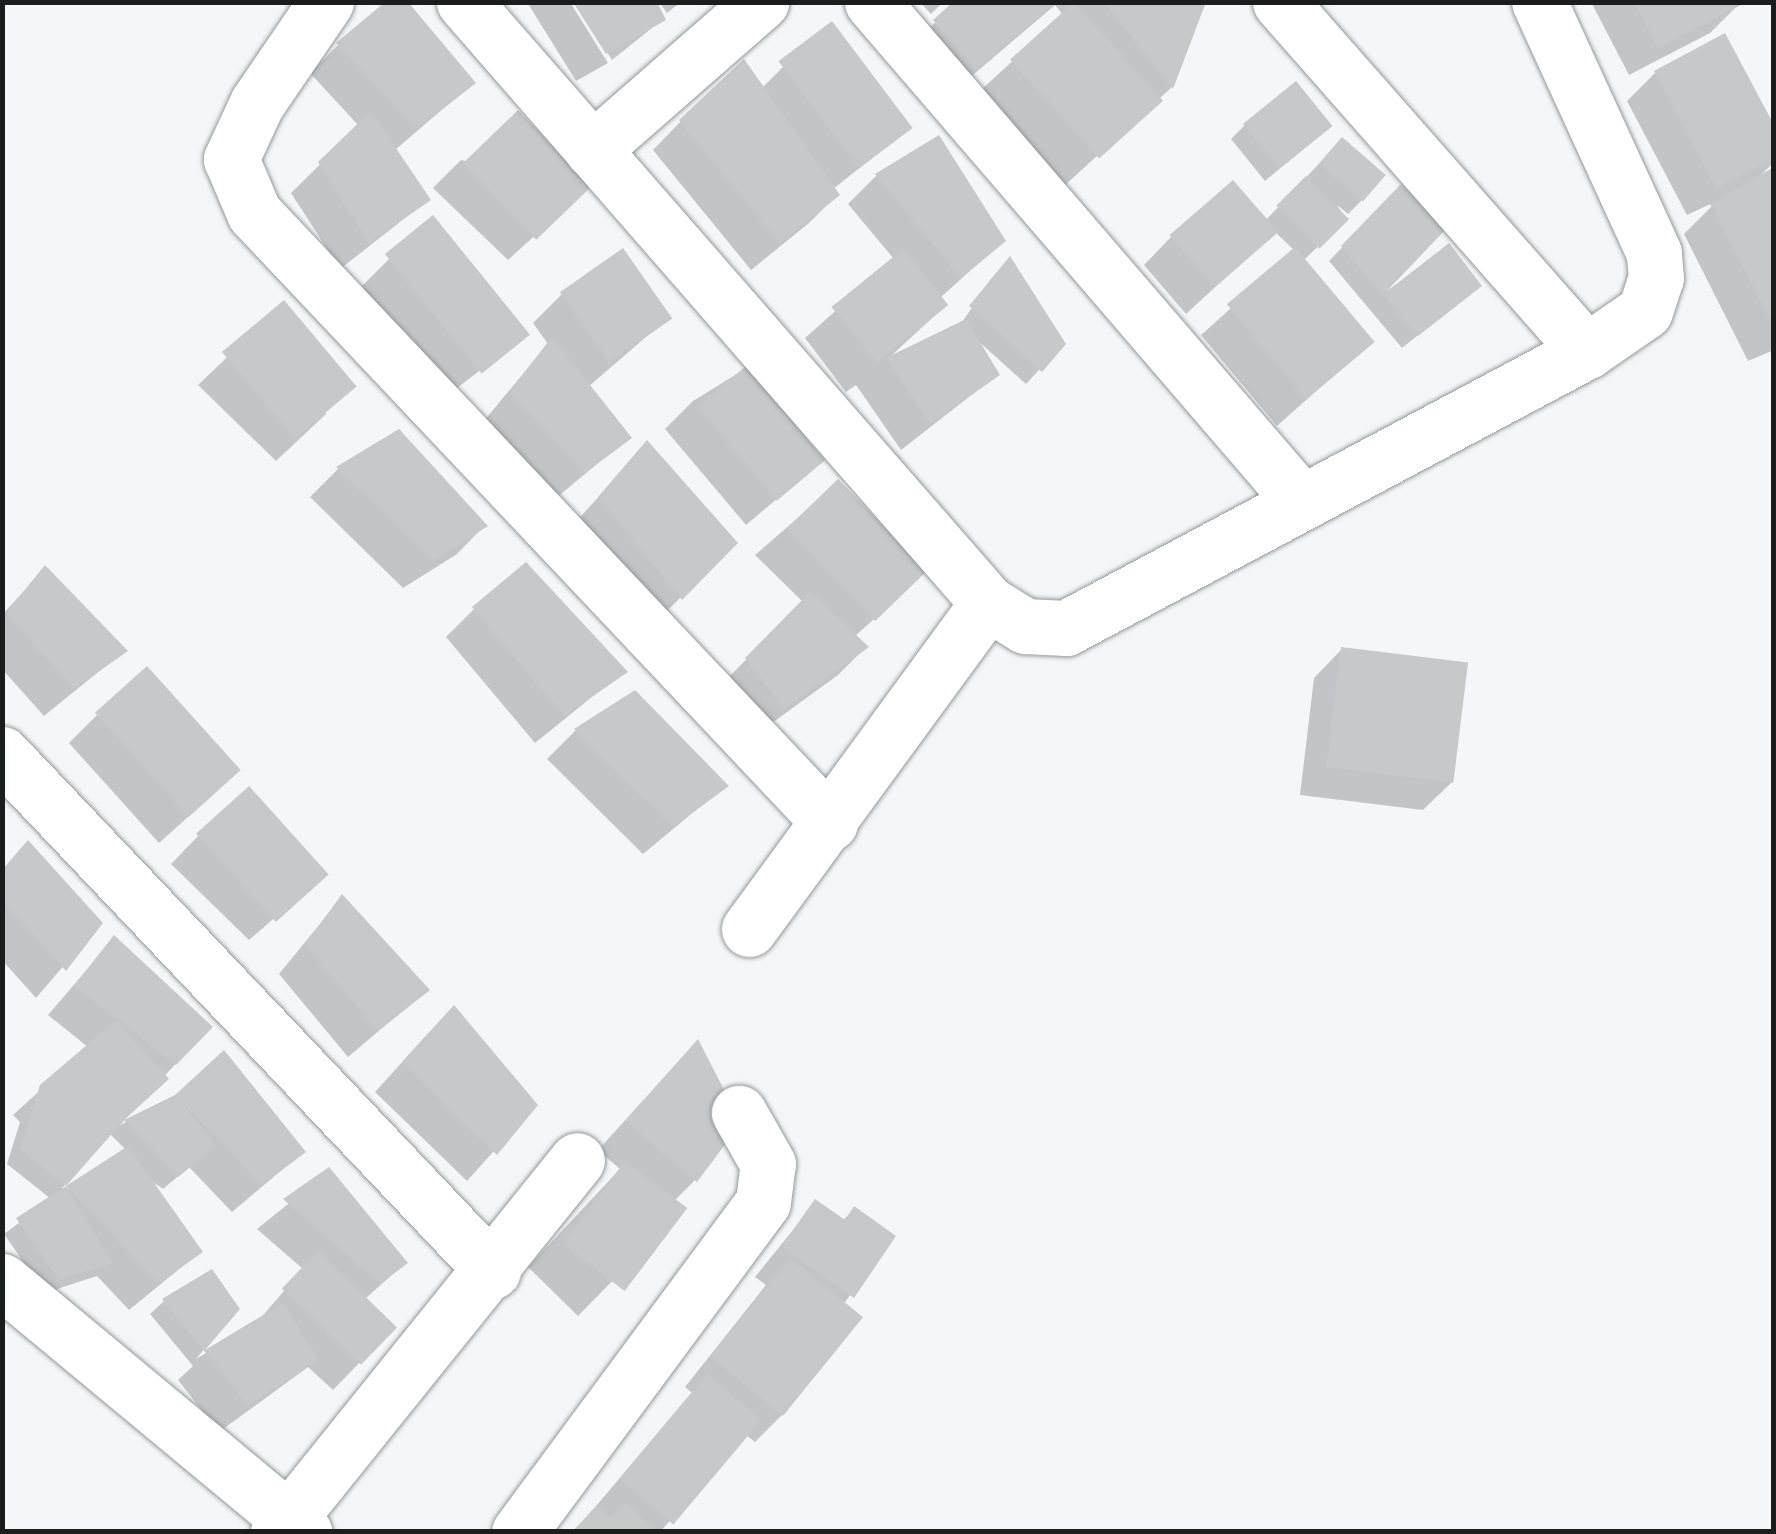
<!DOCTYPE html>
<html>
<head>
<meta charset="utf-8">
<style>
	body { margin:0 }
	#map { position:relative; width:1776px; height:1534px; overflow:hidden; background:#f3f7f9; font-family:Jost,sans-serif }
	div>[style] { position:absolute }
	.shadow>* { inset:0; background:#0003 }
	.building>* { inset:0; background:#c5c9ca; transform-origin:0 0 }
	.roads { filter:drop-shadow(0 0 2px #949899) drop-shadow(0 0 2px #949899) }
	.street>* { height:55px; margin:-27.5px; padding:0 27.5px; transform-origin:27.5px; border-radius:27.5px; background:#fff }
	span { translate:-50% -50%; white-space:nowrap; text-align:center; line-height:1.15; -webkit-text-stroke:8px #fff; paint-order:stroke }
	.frame { position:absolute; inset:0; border:5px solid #1b1d1d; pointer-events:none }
</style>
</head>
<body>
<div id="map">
	<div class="shadow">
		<i style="clip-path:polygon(527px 2px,570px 2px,608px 63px,576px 81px)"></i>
		<i style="clip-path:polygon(576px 2px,663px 19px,612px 60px)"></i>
		<i style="clip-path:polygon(659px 2px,681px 2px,667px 13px)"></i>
		<i style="clip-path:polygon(920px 2px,943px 2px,931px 14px)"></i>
		<i style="clip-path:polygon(957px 2px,1204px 2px,1171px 88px,1063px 187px,982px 89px,1063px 15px,1055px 5px,946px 98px,906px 50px)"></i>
		<i style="clip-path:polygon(1591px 2px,1737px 2px,1738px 5px,1710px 33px,1629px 75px)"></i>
		<i style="clip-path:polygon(338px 45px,473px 83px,395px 150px,428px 200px,340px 269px,291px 193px,359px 126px,310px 73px)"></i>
		<i style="clip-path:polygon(783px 67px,909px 129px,833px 189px,837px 195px,809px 223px,751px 270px,653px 150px,681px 121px,762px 88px)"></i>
		<i style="clip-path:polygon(1655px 73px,1774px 131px,1774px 162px,1759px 177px,1774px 170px,1774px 350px,1748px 361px,1684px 234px,1717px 201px,1687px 215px,1627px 101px)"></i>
		<i style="clip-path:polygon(1245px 125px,1315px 139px,1265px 181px,1231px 139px)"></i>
		<i style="clip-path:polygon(938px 138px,1003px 241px,940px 298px,946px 305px,892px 355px,960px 325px,996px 273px,1063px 344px,1026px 384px,978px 341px,997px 375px,901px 450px,856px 385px,846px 392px,805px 338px,894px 259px,848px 204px,876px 176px)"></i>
		<i style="clip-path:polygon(1328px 154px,1362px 200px,1348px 214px,1337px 205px,1346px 219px,1303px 261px,1371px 342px,1277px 426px,1201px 335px,1295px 251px,1275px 232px,1186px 314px,1144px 265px,1172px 236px,1265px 221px)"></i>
		<i style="clip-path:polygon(461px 160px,589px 186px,508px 260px,433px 188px)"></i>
		<i style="clip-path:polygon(1401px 187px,1444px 228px,1381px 295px,1449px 247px,1479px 286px,1402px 348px,1329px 261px)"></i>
		<i style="clip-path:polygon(389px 259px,526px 335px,448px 395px,361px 287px)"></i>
		<i style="clip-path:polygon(561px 295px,668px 318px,588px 387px,628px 438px,555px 499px,483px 422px,548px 344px,533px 323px)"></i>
		<i style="clip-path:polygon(284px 303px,326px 414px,276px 461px,198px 385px)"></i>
		<i style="clip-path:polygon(745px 369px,823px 460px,746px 525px,665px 429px,693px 401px)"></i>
		<i style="clip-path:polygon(399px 433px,485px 525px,457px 554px,403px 588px,310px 497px,338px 469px)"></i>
		<i style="clip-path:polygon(647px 444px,735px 543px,652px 626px,571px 527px)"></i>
		<i style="clip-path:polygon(838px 483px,895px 600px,854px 637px,866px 647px,838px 675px,754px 736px,718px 688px,803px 602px,755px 555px)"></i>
		<i style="clip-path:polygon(45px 568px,124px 651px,44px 716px,2px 669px,2px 615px)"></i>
		<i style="clip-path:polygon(474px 609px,624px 671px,535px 743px,446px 637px)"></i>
		<i style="clip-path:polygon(1342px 649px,1452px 782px,1423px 810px,1300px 795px,1314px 678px)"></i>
		<i style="clip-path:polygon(635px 693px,725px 786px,643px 854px,547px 759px,575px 731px)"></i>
		<i style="clip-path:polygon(97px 715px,208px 799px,159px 843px,69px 743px)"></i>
		<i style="clip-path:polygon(199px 835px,325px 874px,249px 940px,171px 864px)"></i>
		<i style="clip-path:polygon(2px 870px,100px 923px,36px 998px,2px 960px)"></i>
		<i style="clip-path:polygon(342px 897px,427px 990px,348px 1057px,279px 974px)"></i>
		<i style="clip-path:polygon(evenodd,114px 938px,209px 1027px,120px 1125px,176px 1097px,303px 1152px,232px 1212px,189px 1167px,163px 1189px,146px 1177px,200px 1252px,129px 1310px,97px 1276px,45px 1293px,4px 1234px,51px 1199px,7px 1164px,20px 1122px,13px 1115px,88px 1047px,48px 1015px,114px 938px,109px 1133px,126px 1150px,57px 1195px,90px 1151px,109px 1133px)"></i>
		<i style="clip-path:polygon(425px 1037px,535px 1105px,467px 1181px,375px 1092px)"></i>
		<i style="clip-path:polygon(670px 1071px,695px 1180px,674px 1201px,684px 1208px,578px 1316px,528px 1267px,620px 1169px,598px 1150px)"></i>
		<i style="clip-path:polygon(329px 1171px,405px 1263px,365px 1299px,394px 1327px,333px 1390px,308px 1367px,219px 1432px,178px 1380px,193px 1366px,150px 1314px,164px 1301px,237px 1309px,196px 1359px,258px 1321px,303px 1269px,257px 1229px)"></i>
		<i style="clip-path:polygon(815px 1203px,842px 1221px,854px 1210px,892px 1236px,843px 1305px,859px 1318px,783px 1414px,755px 1442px,746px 1435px,660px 1532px,574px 1532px,692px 1393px,685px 1387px,766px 1285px,755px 1277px)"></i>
	</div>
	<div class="building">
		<i style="clip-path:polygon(385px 2px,408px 2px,476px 83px,416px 130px,336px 43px)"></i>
		<i style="clip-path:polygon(573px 2px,657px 2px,666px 20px,606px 54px)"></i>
		<i style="clip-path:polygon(953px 2px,1056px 2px,976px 71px,933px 20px)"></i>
		<i style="left:1074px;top:2px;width:133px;height:86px;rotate:48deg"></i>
		<i style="clip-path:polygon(1104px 2px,1206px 2px,1173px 89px)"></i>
		<i style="clip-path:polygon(1634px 2px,1740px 2px,1741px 5px,1658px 48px)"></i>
		<i style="left:832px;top:21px;width:134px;height:67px;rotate:53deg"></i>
		<i style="clip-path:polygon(1725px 33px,1774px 125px,1774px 159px,1716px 188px,1654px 71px)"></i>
		<i style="clip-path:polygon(744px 59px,840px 195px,780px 243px,679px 120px)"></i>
		<i style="left:1296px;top:81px;width:58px;height:68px;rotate:51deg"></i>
		<i style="left:518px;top:110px;width:106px;height:77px;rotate:46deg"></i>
		<i style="clip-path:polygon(371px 111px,431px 200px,369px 243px,318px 162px)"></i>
		<i style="clip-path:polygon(939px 135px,1006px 241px,961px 278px,875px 174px)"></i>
		<i style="left:1342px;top:137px;width:58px;height:35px;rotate:41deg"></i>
		<i style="clip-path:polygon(1774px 167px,1774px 327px,1710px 204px)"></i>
		<i style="left:1306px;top:176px;width:61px;height:42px;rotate:45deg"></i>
		<i style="left:1233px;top:180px;width:69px;height:84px;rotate:49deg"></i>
		<i style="clip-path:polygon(1401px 184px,1447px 228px,1385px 293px,1449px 243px,1482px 286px,1418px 336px,1341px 246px)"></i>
		<i style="left:433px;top:215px;width:154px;height:62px;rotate:51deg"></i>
		<i style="left:1295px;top:247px;width:124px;height:89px;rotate:50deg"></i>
		<i style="left:623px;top:248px;width:86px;height:77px;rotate:55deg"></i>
		<i style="left:903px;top:249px;width:72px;height:92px;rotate:51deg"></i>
		<i style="clip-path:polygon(1010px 256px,1066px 344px,1042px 372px,969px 306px)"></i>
		<i style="left:284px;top:300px;width:113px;height:81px;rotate:50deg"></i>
		<i style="clip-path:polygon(966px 319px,1000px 375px,930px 424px,886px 358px)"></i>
		<i style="clip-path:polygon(552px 337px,632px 438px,585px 473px,509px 392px)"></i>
		<i style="left:746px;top:366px;width:123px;height:63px;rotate:50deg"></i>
		<i style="clip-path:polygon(399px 429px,488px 526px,433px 561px,336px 467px)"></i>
		<i style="clip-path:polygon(647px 440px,738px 543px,682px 600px,598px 497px)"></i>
		<i style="left:838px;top:479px;width:128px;height:72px;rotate:46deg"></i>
		<i style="clip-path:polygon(526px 562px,628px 672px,564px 716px,472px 607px)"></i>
		<i style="clip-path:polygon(45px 565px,128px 651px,74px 689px,6px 613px)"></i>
		<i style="clip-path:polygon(810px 592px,869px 647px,784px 709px,745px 658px)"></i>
		<i style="left:1341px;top:647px;width:128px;height:121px;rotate:7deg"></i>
		<i style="left:147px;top:666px;width:140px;height:70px;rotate:48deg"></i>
		<i style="clip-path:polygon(635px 690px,729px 786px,673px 827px,574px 729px)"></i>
		<i style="left:249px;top:786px;width:119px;height:71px;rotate:48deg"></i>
		<i style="clip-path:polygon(28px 840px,103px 923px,66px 971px,2px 901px,2px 870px)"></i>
		<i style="clip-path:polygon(342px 894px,430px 990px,378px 1031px,305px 945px)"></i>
		<i style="clip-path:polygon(114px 935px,213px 1027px,176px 1065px,74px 986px)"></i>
		<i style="clip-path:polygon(454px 1005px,538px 1105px,497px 1155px,402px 1062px)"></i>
		<i style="clip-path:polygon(116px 1020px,169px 1079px,124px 1120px,175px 1095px,224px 1050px,306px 1152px,262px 1185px,179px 1099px,216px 1146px,178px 1177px,124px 1120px,66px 1186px,20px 1149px,40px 1085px)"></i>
		<i style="clip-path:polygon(698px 1039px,741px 1123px,697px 1182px,625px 1121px)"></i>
		<i style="clip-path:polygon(128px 1146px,203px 1252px,159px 1283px,66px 1186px)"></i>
		<i style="left:625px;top:1161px;width:78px;height:104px;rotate:37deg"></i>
		<i style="clip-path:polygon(329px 1167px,408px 1263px,380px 1284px,283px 1199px)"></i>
		<i style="clip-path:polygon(66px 1186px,112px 1263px,59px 1280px,16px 1218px)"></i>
		<i style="clip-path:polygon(815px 1199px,845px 1220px,854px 1206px,896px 1236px,854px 1298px,781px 1247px)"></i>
		<i style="left:318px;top:1251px;width:110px;height:52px;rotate:44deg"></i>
		<i style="left:790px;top:1258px;width:94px;height:127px;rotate:39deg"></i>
		<i style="clip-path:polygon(212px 1269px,240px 1309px,205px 1350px,283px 1303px,319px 1360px,248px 1405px,162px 1299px)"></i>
		<i style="left:707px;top:1374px;width:71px;height:137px;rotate:40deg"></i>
		<i style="clip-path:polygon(624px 1502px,657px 1532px,572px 1532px,596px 1506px,610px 1518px)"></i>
	</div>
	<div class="roads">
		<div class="street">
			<i style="left:326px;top:2px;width:122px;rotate:124.3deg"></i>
			<i style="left:257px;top:103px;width:62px;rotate:114.9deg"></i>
			<i style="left:231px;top:159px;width:59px;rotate:66.9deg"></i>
			<i style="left:254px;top:213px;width:839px;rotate:46.64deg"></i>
			<i style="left:464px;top:2px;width:797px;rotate:48.92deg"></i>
			<i style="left:988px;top:603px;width:44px;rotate:31.9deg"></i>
			<i style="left:1025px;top:626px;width:41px;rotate:2.8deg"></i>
			<i style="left:1066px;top:628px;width:590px;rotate:-28deg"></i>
			<i style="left:1587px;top:351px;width:70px;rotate:-34.6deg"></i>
			<i style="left:1645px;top:311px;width:35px;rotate:-72deg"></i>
			<i style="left:1656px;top:278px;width:25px;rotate:-95deg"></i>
			<i style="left:1654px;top:253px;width:276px;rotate:-114.6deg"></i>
			<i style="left:872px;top:2px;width:657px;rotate:49.32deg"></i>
			<i style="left:1280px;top:2px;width:465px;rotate:48.7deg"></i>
			<i style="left:592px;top:150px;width:225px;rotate:-41.2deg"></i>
			<i style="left:2px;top:754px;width:713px;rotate:46.48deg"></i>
			<i style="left:749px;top:929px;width:404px;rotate:-53.8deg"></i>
			<i style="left:2px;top:1281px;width:393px;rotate:39.7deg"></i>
			<i style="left:278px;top:1532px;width:477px;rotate:-51.2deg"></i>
			<i style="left:519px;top:1532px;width:410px;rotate:-53.5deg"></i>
			<i style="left:763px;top:1202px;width:38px;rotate:-83deg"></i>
			<i style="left:768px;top:1164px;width:59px;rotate:-119.6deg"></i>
		</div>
	</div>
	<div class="frame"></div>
</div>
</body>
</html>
